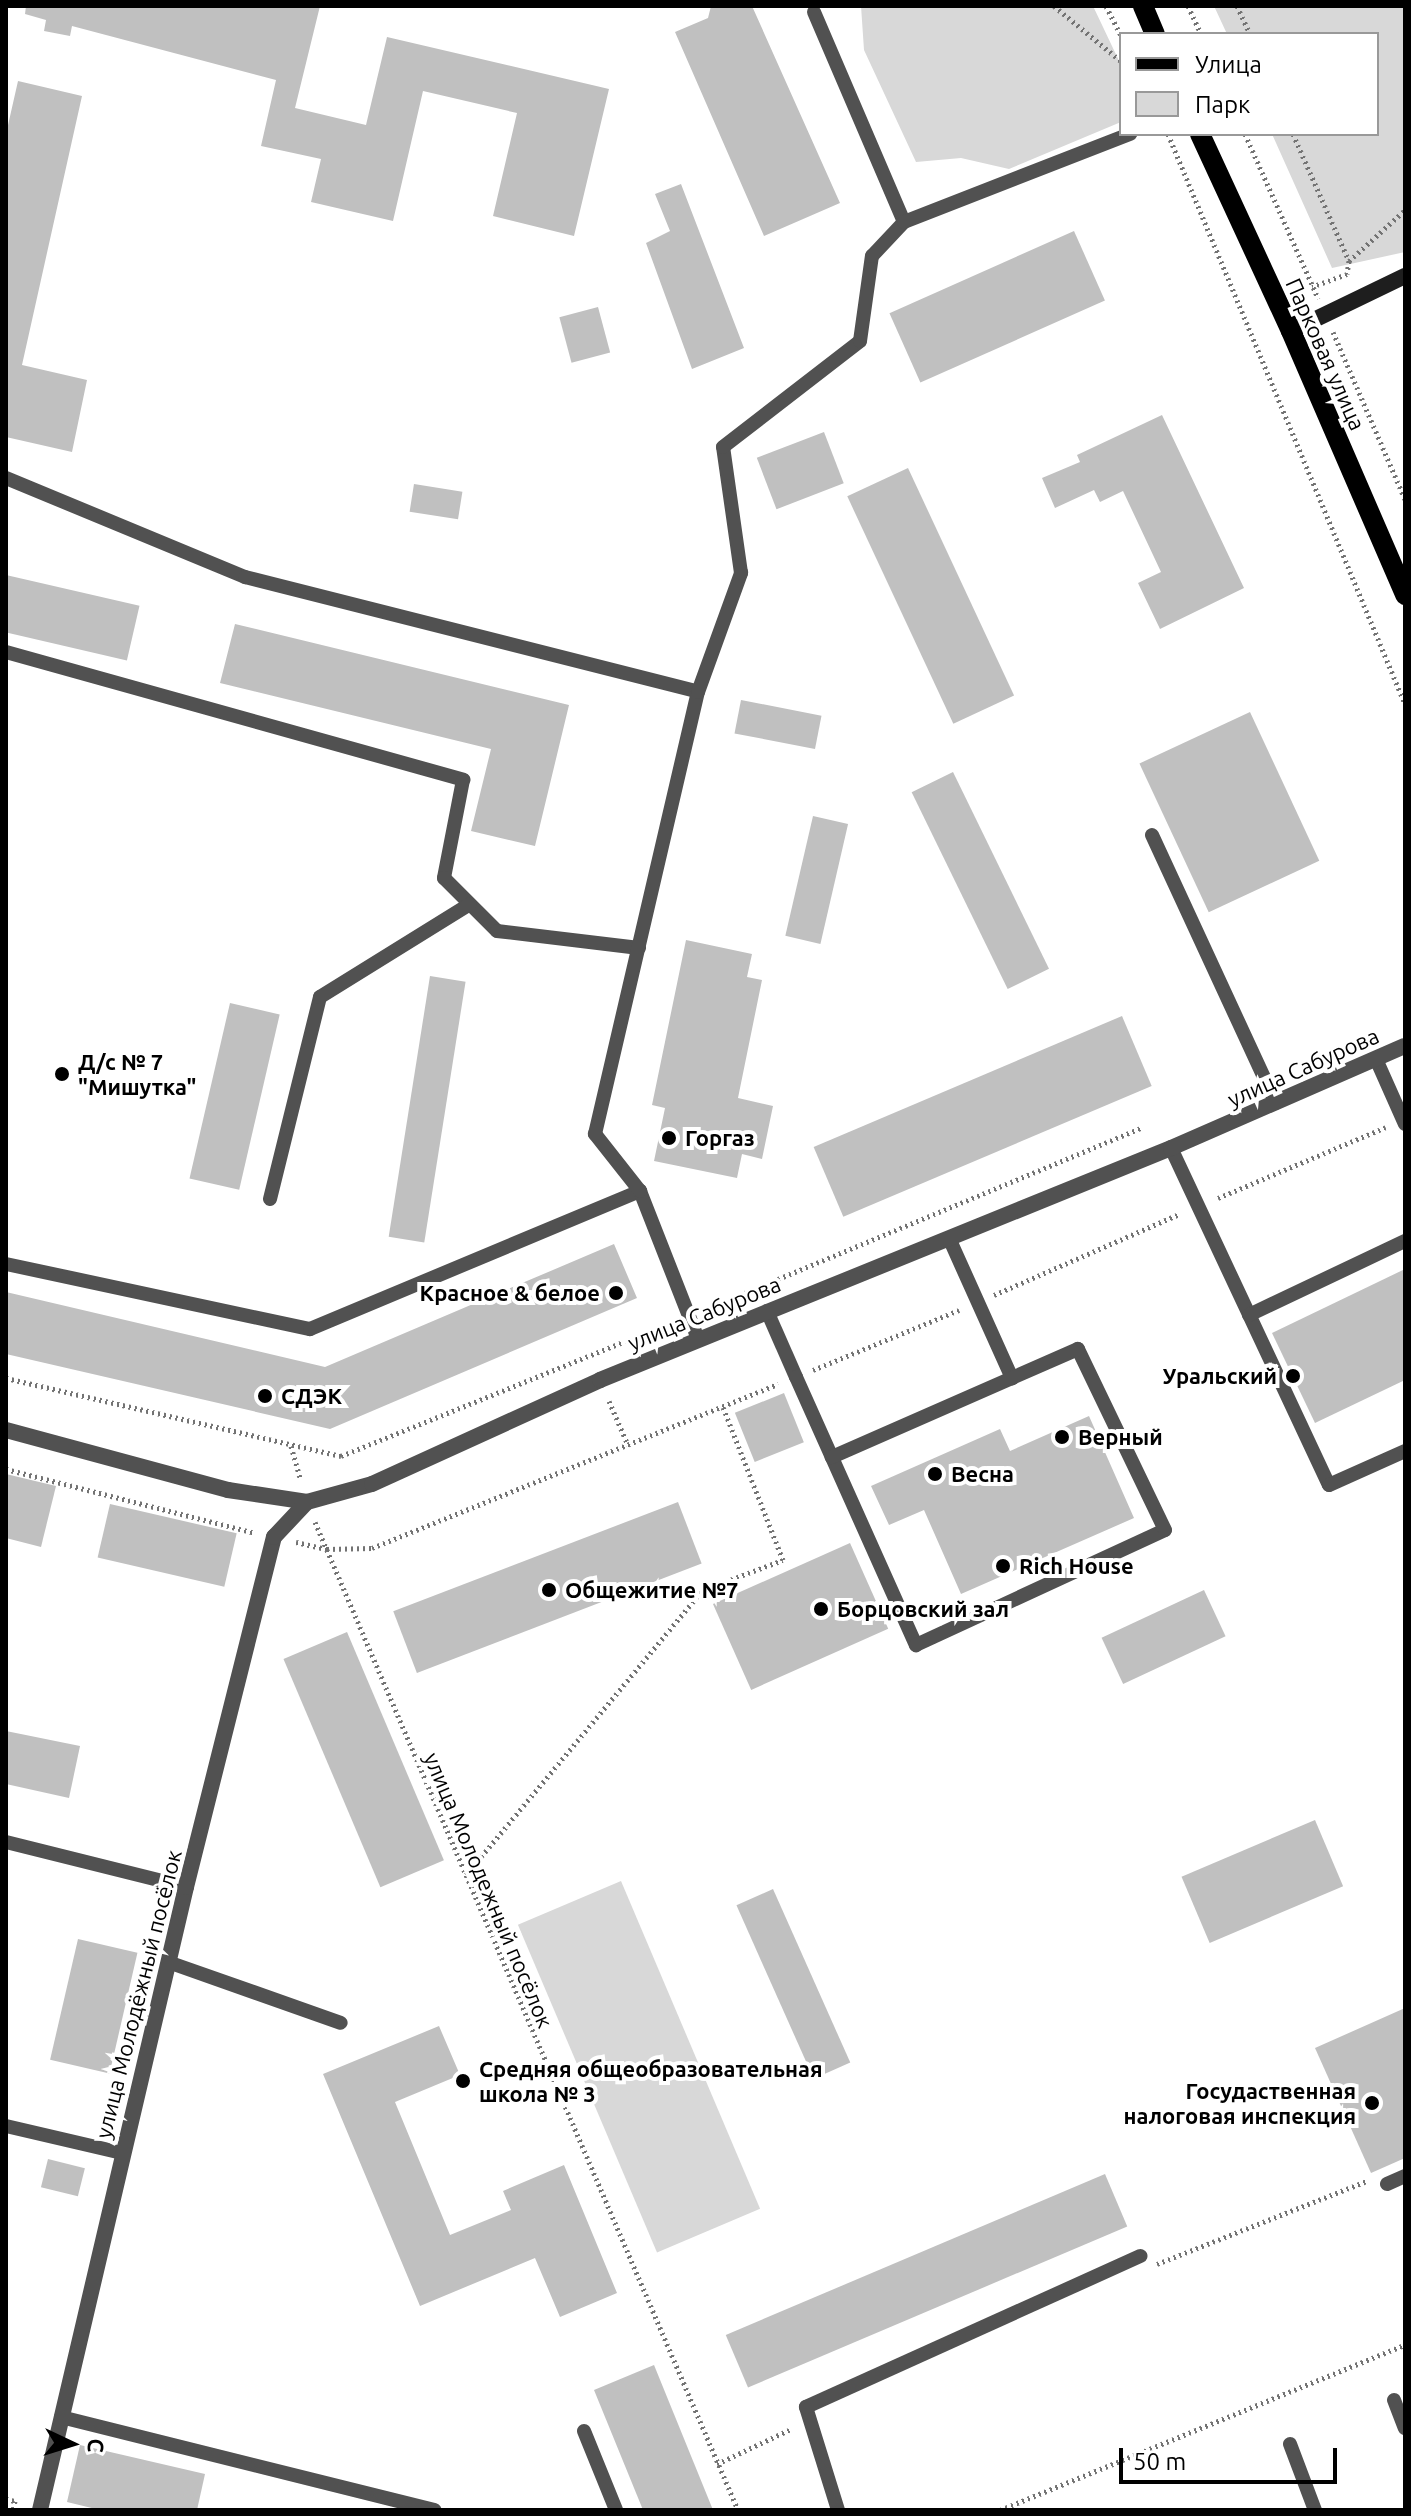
<!DOCTYPE html>
<html>
<head>
<meta charset="utf-8">
<style>
	body { margin:0 }
	#map { position:relative; width:1411px; height:2516px; overflow:hidden; background:#fff; font-family:Ubuntu,sans-serif }
	div>[style] { position:absolute }
	.green>* { inset:0; background:#d8d8d8; transform-origin:0 0 }
	.building>* { inset:0; background:#c0c0c0; transform-origin:0 0 }
	.path>* { height:5px; margin-top:-2.5px; transform-origin:0; background:repeating-linear-gradient(90deg,#737373 0 2px,transparent 0 6px) }
	.lane>* { height:14px; margin:-7px; padding:0 7px; transform-origin:7px; border-radius:7px; background:#515151 }
	.street>* { height:16px; margin:-8px; padding:0 8px; transform-origin:8px; border-radius:8px; background:#515151 }
	.secondary>* { height:16px; margin:-8px; padding:0 8px; transform-origin:8px; border-radius:8px; background:#1e1e1e }
	.primary>* { height:20px; margin:-10px; padding:0 10px; transform-origin:10px; border-radius:10px; background:#000 }
	.dots>* { width:22px; height:22px; translate:-50% -50%; box-sizing:border-box; border:4px solid #fff; border-radius:50% }
	span { translate:-50% -50%; white-space:nowrap; text-align:center; line-height:1.15; -webkit-text-stroke:8px #fff; paint-order:stroke }
	.street-label { font-size:22px; color:#000 }
	.poi-label { font-size:22px; color:#000; font-weight:700 }
	.left { translate:0 -50%; text-align:left }
	.right { translate:-100% -50%; text-align:right }
	.frame { position:absolute; inset:0; border:8px solid #000; pointer-events:none }
	.legend { position:absolute; left:1119px; top:32px; width:260px; height:104px; box-sizing:border-box; background:#fff; border:2px solid #999; margin:0; padding:10px 14px; list-style:none; font-size:24px; color:#000 }
	.legend li { display:flex; align-items:center; gap:16px; height:40px }
	.legend b { width:40px; border:2px solid #999 }
	.north { position:absolute; left:32px; top:2404px; width:80px; height:80px; -webkit-text-stroke:6px #fff; paint-order:stroke; rotate:94deg; font-size:22px; font-weight:700; line-height:32px; text-align:center; color:#000 }
	.north::after { content:''; display:block; margin:auto; width:28px; height:36px; background:#000; clip-path:polygon(50% 0,100% 100%,50% 72%,0 100%) }
	.scale { position:absolute; left:1119px; top:2448px; width:218px; height:36px; box-sizing:border-box; border:4px solid #000; border-top:0; padding-left:10px; font-size:24px; line-height:28px; white-space:nowrap; color:#000; -webkit-text-stroke:6px #fff; paint-order:stroke }
</style>
</head>
<body>
<div id="map">
	<div class="green">
		<i style="clip-path:polygon(861px 6px,1093px 6px,1121px 65px,1121px 122px,1009px 169px,961px 158px,916px 162px,864px 50px)"></i>
		<i style="clip-path:polygon(1214px 6px,1405px 6px,1405px 252px,1332px 268px,1272px 134px,1377px 134px,1377px 34px,1227px 34px)"></i>
		<i style="left:621px;top:1881px;width:356px;height:112px;rotate:67deg"></i>
	</div>
	<div class="building">
		<i style="clip-path:polygon(26px 6px,320px 6px,295px 108px,366px 125px,387px 37px,609px 89px,574px 236px,493px 216px,517px 113px,423px 91px,393px 221px,311px 202px,321px 159px,261px 146px,276px 80px,72px 26px,70px 36px,44px 31px,46px 20px,25px 14px)"></i>
		<i style="clip-path:polygon(711px 6px,752px 6px,840px 203px,764px 236px,675px 32px,708px 18px)"></i>
		<i style="clip-path:polygon(18px 81px,82px 96px,22px 365px,87px 380px,72px 452px,6px 437px,6px 134px)"></i>
		<i style="clip-path:polygon(681px 184px,744px 348px,692px 369px,646px 243px,670px 231px,655px 194px)"></i>
		<i style="left:1074px;top:231px;width:76px;height:202px;rotate:66deg"></i>
		<i style="left:598px;top:307px;width:47px;height:40px;rotate:75deg"></i>
		<i style="clip-path:polygon(1162px 415px,1244px 588px,1160px 629px,1138px 583px,1161px 572px,1123px 491px,1100px 502px,1094px 490px,1055px 508px,1042px 478px,1080px 462px,1077px 455px)"></i>
		<i style="left:824px;top:432px;width:55px;height:72px;rotate:69deg"></i>
		<i style="left:908px;top:468px;width:251px;height:67px;rotate:65deg"></i>
		<i style="left:414px;top:484px;width:49px;height:28px;rotate:9deg"></i>
		<i style="left:6px;top:575px;width:137px;height:56px;rotate:13deg"></i>
		<i style="clip-path:polygon(235px 624px,569px 705px,535px 846px,471px 831px,491px 749px,220px 683px)"></i>
		<i style="left:741px;top:700px;width:82px;height:34px;rotate:11deg"></i>
		<i style="left:1250px;top:712px;width:164px;height:122px;rotate:65deg"></i>
		<i style="left:953px;top:772px;width:219px;height:46px;rotate:64deg"></i>
		<i style="left:813px;top:816px;width:36px;height:123px;rotate:13deg"></i>
		<i style="clip-path:polygon(686px 940px,752px 954px,747px 977px,762px 980px,738px 1098px,773px 1106px,762px 1159px,742px 1154px,737px 1178px,654px 1161px,665px 1108px,652px 1105px)"></i>
		<i style="left:430px;top:976px;width:36px;height:264px;rotate:9deg"></i>
		<i style="left:230px;top:1003px;width:51px;height:180px;rotate:13deg"></i>
		<i style="left:1122px;top:1016px;width:76px;height:335px;rotate:67deg"></i>
		<i style="clip-path:polygon(614px 1244px,637px 1298px,330px 1429px,6px 1354px,6px 1292px,325px 1367px)"></i>
		<i style="clip-path:polygon(1405px 1269px,1405px 1380px,1315px 1423px,1272px 1333px)"></i>
		<i style="left:784px;top:1393px;width:53px;height:53px;rotate:68deg"></i>
		<i style="clip-path:polygon(1089px 1416px,1134px 1518px,961px 1594px,924px 1510px,889px 1525px,871px 1486px,1000px 1429px,1010px 1451px)"></i>
		<i style="clip-path:polygon(6px 1474px,56px 1486px,41px 1547px,6px 1538px)"></i>
		<i style="left:678px;top:1502px;width:66px;height:305px;rotate:69deg"></i>
		<i style="left:110px;top:1504px;width:130px;height:55px;rotate:13deg"></i>
		<i style="left:850px;top:1543px;width:94px;height:150px;rotate:66deg"></i>
		<i style="left:1204px;top:1590px;width:51px;height:113px;rotate:65deg"></i>
		<i style="left:347px;top:1632px;width:248px;height:69px;rotate:67deg"></i>
		<i style="clip-path:polygon(6px 1731px,80px 1746px,69px 1798px,6px 1784px)"></i>
		<i style="left:1315px;top:1820px;width:72px;height:145px;rotate:67deg"></i>
		<i style="left:773px;top:1889px;width:190px;height:40px;rotate:66deg"></i>
		<i style="left:78px;top:1939px;width:61px;height:124px;rotate:13deg"></i>
		<i style="clip-path:polygon(1405px 2008px,1405px 2158px,1371px 2173px,1315px 2048px)"></i>
		<i style="clip-path:polygon(439px 2026px,460px 2075px,395px 2102px,450px 2235px,511px 2210px,503px 2191px,564px 2165px,617px 2293px,560px 2317px,535px 2258px,420px 2306px,323px 2074px)"></i>
		<i style="left:48px;top:2159px;width:38px;height:29px;rotate:14deg"></i>
		<i style="left:1105px;top:2174px;width:57px;height:412px;rotate:67deg"></i>
		<i style="clip-path:polygon(654px 2365px,713px 2510px,643px 2510px,594px 2390px)"></i>
		<i style="clip-path:polygon(80px 2445px,205px 2474px,197px 2510px,100px 2510px,67px 2502px)"></i>
	</div>
	<div class="path">
		<i style="left:1054px;top:6px;width:87px;rotate:39.4deg"></i>
		<i style="left:1106px;top:6px;width:33px;rotate:63deg"></i>
		<i style="left:1188px;top:6px;width:31px;rotate:65deg"></i>
		<i style="left:1237px;top:6px;width:31px;rotate:65deg"></i>
		<i style="left:1168px;top:134px;width:617px;rotate:67.42deg"></i>
		<i style="left:1245px;top:134px;width:180px;rotate:66deg"></i>
		<i style="left:1293px;top:134px;width:139px;rotate:66.2deg"></i>
		<i style="left:1349px;top:261px;width:13px;rotate:99deg"></i>
		<i style="left:1347px;top:274px;width:37px;rotate:160deg"></i>
		<i style="left:1349px;top:261px;width:76px;rotate:-42.3deg"></i>
		<i style="left:1333px;top:332px;width:182px;rotate:66.7deg"></i>
		<i style="left:1218px;top:1198px;width:182px;rotate:-22.9deg"></i>
		<i style="left:994px;top:1295px;width:202px;rotate:-23.6deg"></i>
		<i style="left:706px;top:1309px;width:473px;rotate:-22.6deg"></i>
		<i style="left:813px;top:1370px;width:158px;rotate:-22.3deg"></i>
		<i style="left:6px;top:1378px;width:344px;rotate:13.1deg"></i>
		<i style="left:341px;top:1456px;width:355px;rotate:-22deg"></i>
		<i style="left:609px;top:1401px;width:48px;rotate:66.6deg"></i>
		<i style="left:291px;top:1446px;width:33px;rotate:74deg"></i>
		<i style="left:6px;top:1469px;width:257px;rotate:14.4deg"></i>
		<i style="left:315px;top:1522px;width:1075px;rotate:66.82deg"></i>
		<i style="left:296px;top:1542px;width:32px;rotate:13deg"></i>
		<i style="left:327px;top:1549px;width:45px;rotate:-1.3deg"></i>
		<i style="left:372px;top:1548px;width:438px;rotate:-22deg"></i>
		<i style="left:466px;top:1875px;width:371px;rotate:-50.3deg"></i>
		<i style="left:703px;top:1590px;width:85px;rotate:-20.6deg"></i>
		<i style="left:783px;top:1560px;width:164px;rotate:-111.4deg"></i>
		<i style="left:1157px;top:2264px;width:226px;rotate:-21.6deg"></i>
		<i style="left:717px;top:2464px;width:82px;rotate:-25.3deg"></i>
		<i style="left:6px;top:2499px;width:9px;rotate:13deg"></i>
		<i style="left:15px;top:2501px;width:9px;rotate:103deg"></i>
		<i style="left:1000px;top:2510px;width:437px;rotate:-22.2deg"></i>
	</div>
	<div class="lane">
		<i style="left:814px;top:12px;width:228px;rotate:66.8deg"></i>
		<i style="left:6px;top:478px;width:259px;rotate:22.5deg"></i>
		<i style="left:245px;top:577px;width:467px;rotate:14.2deg"></i>
		<i style="left:6px;top:652px;width:475px;rotate:15.6deg"></i>
		<i style="left:463px;top:780px;width:100px;rotate:101deg"></i>
		<i style="left:444px;top:878px;width:75px;rotate:45deg"></i>
		<i style="left:497px;top:931px;width:143px;rotate:6.8deg"></i>
		<i style="left:1152px;top:835px;width:295px;rotate:65.2deg"></i>
		<i style="left:1376px;top:1059px;width:71px;rotate:66deg"></i>
		<i style="left:1171px;top:1148px;width:372px;rotate:64.9deg"></i>
		<i style="left:1329px;top:1485px;width:83px;rotate:-24.1deg"></i>
		<i style="left:270px;top:1199px;width:208px;rotate:-76.1deg"></i>
		<i style="left:320px;top:997px;width:176px;rotate:-31.8deg"></i>
		<i style="left:949px;top:1238px;width:154px;rotate:65.8deg"></i>
		<i style="left:6px;top:1264px;width:311px;rotate:12.1deg"></i>
		<i style="left:310px;top:1329px;width:358px;rotate:-22.7deg"></i>
		<i style="left:767px;top:1311px;width:72px;rotate:66.3deg"></i>
		<i style="left:796px;top:1377px;width:294px;rotate:65.9deg"></i>
		<i style="left:916px;top:1645px;width:274px;rotate:-24.8deg"></i>
		<i style="left:1165px;top:1530px;width:201px;rotate:-115.7deg"></i>
		<i style="left:1078px;top:1349px;width:269px;rotate:156.3deg"></i>
		<i style="left:1249px;top:1315px;width:173px;rotate:-25.4deg"></i>
		<i style="left:698px;top:1339px;width:159px;rotate:-111.4deg"></i>
		<i style="left:640px;top:1191px;width:73px;rotate:-128.3deg"></i>
		<i style="left:595px;top:1134px;width:454px;rotate:-76.9deg"></i>
		<i style="left:698px;top:692px;width:127px;rotate:-70.1deg"></i>
		<i style="left:741px;top:573px;width:127px;rotate:-98.1deg"></i>
		<i style="left:723px;top:447px;width:173px;rotate:-37.7deg"></i>
		<i style="left:860px;top:341px;width:86px;rotate:-82deg"></i>
		<i style="left:872px;top:256px;width:47px;rotate:-46.7deg"></i>
		<i style="left:904px;top:222px;width:243px;rotate:-21.3deg"></i>
		<i style="left:6px;top:1842px;width:186px;rotate:14deg"></i>
		<i style="left:168px;top:1962px;width:183px;rotate:19.4deg"></i>
		<i style="left:6px;top:2126px;width:119px;rotate:13.1deg"></i>
		<i style="left:1387px;top:2184px;width:20px;rotate:-24deg"></i>
		<i style="left:1394px;top:2400px;width:30px;rotate:69deg"></i>
		<i style="left:61px;top:2417px;width:385px;rotate:14deg"></i>
		<i style="left:584px;top:2431px;width:85px;rotate:67.9deg"></i>
		<i style="left:1290px;top:2444px;width:71px;rotate:69.3deg"></i>
		<i style="left:838px;top:2510px;width:108px;rotate:-107.3deg"></i>
		<i style="left:806px;top:2407px;width:367px;rotate:-24.3deg"></i>
	</div>
	<div class="street">
		<i style="left:6px;top:1430px;width:230px;rotate:15.1deg"></i>
		<i style="left:228px;top:1490px;width:80px;rotate:8.6deg"></i>
		<i style="left:307px;top:1502px;width:67px;rotate:-15.5deg"></i>
		<i style="left:372px;top:1484px;width:251px;rotate:-24.5deg"></i>
		<i style="left:600px;top:1380px;width:616px;rotate:-22.11deg"></i>
		<i style="left:1171px;top:1148px;width:255px;rotate:-23.6deg"></i>
		<i style="left:40px;top:2510px;width:640px;rotate:-76.81deg"></i>
		<i style="left:186px;top:1887px;width:361px;rotate:-75.9deg"></i>
		<i style="left:274px;top:1537px;width:48px;rotate:-46.7deg"></i>
	</div>
	<div class="secondary">
		<i style="left:1291px;top:331px;width:127px;rotate:-25.8deg"></i>
	</div>
	<div class="primary">
		<i style="left:1143px;top:6px;width:30px;rotate:67deg"></i>
		<i style="left:1200px;top:134px;width:217px;rotate:65.2deg"></i>
		<i style="left:1291px;top:331px;width:288px;rotate:66.6deg"></i>
	</div>
	<div class="dots">
		<i style="left:62px;top:1074px;background:#000"></i>
		<i style="left:669px;top:1138px;background:#000"></i>
		<i style="left:616px;top:1293px;background:#000"></i>
		<i style="left:1293px;top:1376px;background:#000"></i>
		<i style="left:265px;top:1396px;background:#000"></i>
		<i style="left:1062px;top:1437px;background:#000"></i>
		<i style="left:935px;top:1474px;background:#000"></i>
		<i style="left:1003px;top:1566px;background:#000"></i>
		<i style="left:549px;top:1590px;background:#000"></i>
		<i style="left:821px;top:1609px;background:#000"></i>
		<i style="left:463px;top:2081px;background:#000"></i>
		<i style="left:1372px;top:2103px;background:#000"></i>
	</div>
	<div class="street-label">
		<span style="left:1326px;top:354px;rotate:66deg">Парковая улица</span>
		<span style="left:1303px;top:1067px;rotate:-24deg">улица Сабурова</span>
		<span style="left:704px;top:1313px;rotate:-22deg">улица Сабурова</span>
		<span style="left:489px;top:1890px;rotate:67deg">улица Молодежный посёлок</span>
		<span style="left:138px;top:1994px;rotate:-76deg">улица Молодёжный посёлок</span>
	</div>
	<div class="poi-label">
		<span class="left" style="left:78px;top:1074px">Д/с № 7<br>"Мишутка"</span>
		<span class="left" style="left:685px;top:1138px">Горгаз</span>
		<span class="right" style="left:600px;top:1293px">Красное &amp; белое</span>
		<span class="right" style="left:1277px;top:1376px">Уральский</span>
		<span class="left" style="left:281px;top:1396px">СДЭК</span>
		<span class="left" style="left:1078px;top:1437px">Верный</span>
		<span class="left" style="left:951px;top:1474px">Весна</span>
		<span class="left" style="left:1019px;top:1566px">Rich House</span>
		<span class="left" style="left:565px;top:1590px">Общежитие №7</span>
		<span class="left" style="left:837px;top:1609px">Борцовский зал</span>
		<span class="left" style="left:479px;top:2081px">Средняя общеобразовательная<br>школа № 3</span>
		<span class="right" style="left:1356px;top:2103px">Госудаственная<br>налоговая инспекция</span>
	</div>
	<div class="frame"></div>
	<ul class="legend">
	<li><b style="height:10px;background:#000"></b>Улица</li>
	<li><b style="height:22px;background:#d8d8d8"></b>Парк</li>
	</ul>
	<div class="north">С</div>
	<div class="scale">50 m</div>
</div>
</body>
</html>
